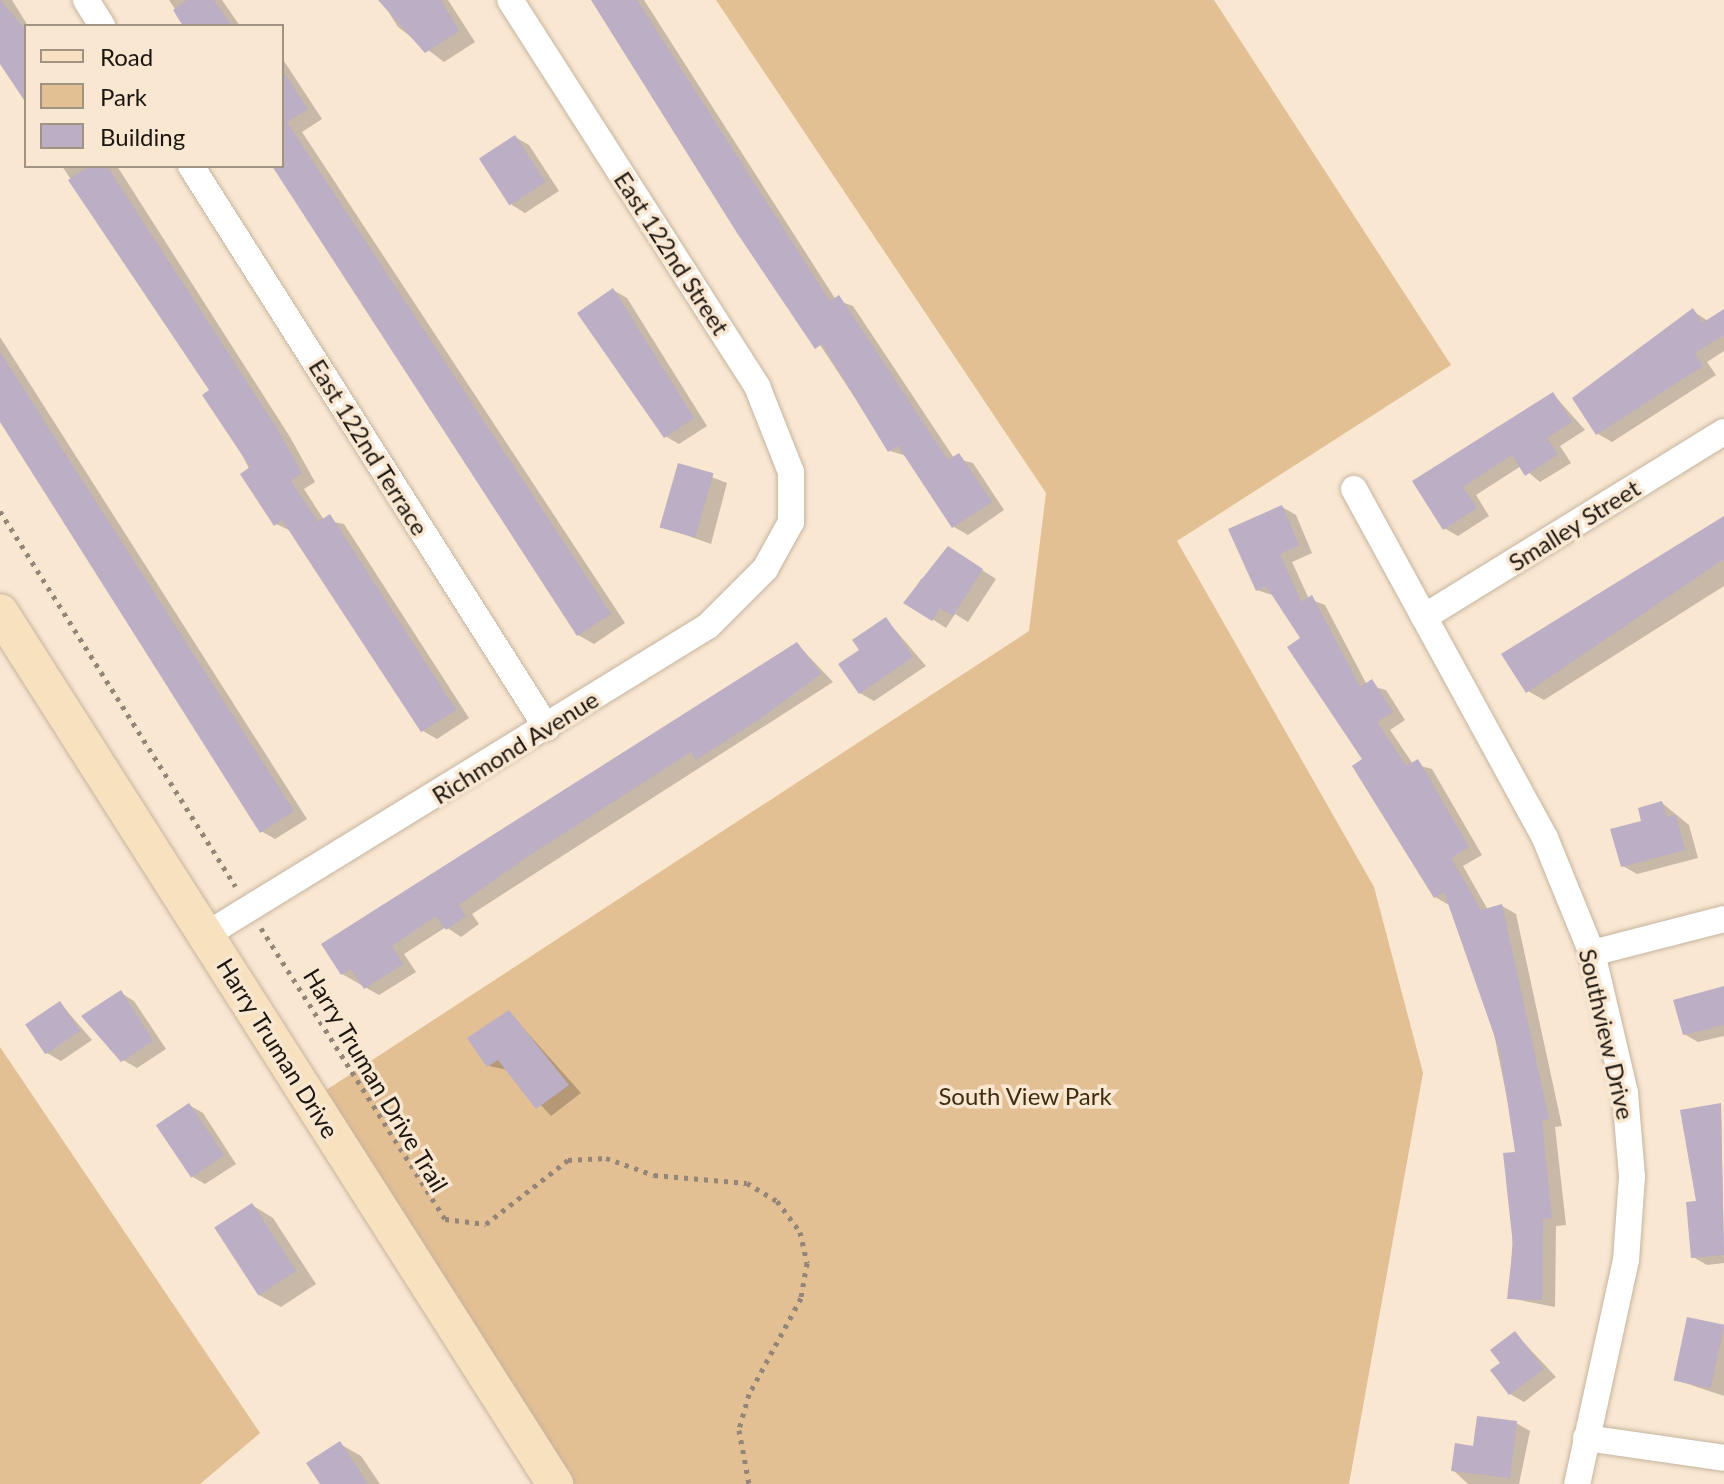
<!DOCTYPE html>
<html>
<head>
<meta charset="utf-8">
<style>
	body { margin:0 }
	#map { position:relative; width:1724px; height:1484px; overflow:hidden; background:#f9e7d2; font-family:Lato,sans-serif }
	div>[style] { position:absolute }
	.green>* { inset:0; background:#e3bf94 }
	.shadow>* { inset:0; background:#0003 }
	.building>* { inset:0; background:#bbaec5; transform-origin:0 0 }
	.path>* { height:5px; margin-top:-2.5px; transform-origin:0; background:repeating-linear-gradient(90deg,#938678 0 4px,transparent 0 10px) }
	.roads { filter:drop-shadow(0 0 2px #c5b49f) drop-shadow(0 0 2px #c5b49f) }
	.minor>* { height:26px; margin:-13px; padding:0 13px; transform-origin:13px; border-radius:13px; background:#fff }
	.secondary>* { height:36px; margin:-18px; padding:0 18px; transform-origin:18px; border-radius:18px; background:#f8e1be }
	span { translate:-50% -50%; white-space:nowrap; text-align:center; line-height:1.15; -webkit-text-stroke:7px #f9e7d2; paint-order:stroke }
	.street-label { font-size:24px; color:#1c160f }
	.park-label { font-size:24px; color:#412c10 }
	.legend { position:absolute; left:24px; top:24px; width:260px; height:144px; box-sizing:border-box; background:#f9e7d2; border:2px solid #a19384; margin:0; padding:10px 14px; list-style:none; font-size:24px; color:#1c160f }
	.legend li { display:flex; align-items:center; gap:16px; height:40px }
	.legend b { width:40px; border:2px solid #a19384 }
</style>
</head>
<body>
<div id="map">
	<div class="green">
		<i style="clip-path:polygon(716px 0,1214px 0,1451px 365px,1177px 541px,1374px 887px,1423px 1073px,1349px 1484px,556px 1484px,311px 1100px,1029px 631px,1046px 493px)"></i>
		<i style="clip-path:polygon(0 1047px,260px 1433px,200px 1484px,0 1484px)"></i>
	</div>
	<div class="shadow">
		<i style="clip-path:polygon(0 0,12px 0,28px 26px,26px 99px,0 61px)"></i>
		<i style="clip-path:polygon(169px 0,222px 0,240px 26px,186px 26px)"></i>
		<i style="clip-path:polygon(381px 0,448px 0,475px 42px,444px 62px,398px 27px)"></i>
		<i style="clip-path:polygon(593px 0,644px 0,836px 300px,853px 306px,954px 458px,973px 463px,1004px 510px,968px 535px,954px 527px,907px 456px,890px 451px)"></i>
		<i style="clip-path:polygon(282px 58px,322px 119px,302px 132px,625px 623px,594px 644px,578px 635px,276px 166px,282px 166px)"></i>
		<i style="clip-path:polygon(515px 137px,529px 145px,559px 191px,525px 213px,512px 205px)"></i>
		<i style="clip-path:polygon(62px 166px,117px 166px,290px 437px,315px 482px,304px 489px,324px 520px,344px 524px,469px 718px,437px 739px,423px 731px,291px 531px,276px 524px,211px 391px)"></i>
		<i style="clip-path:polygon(613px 290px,627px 298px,707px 426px,679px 444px,665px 436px)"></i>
		<i style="clip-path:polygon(1693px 311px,1708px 321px,1724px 311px,1724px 351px,1707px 362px,1716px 375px,1612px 442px,1598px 434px)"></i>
		<i style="clip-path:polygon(0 337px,307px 819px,275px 839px,261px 831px,0 420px)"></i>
		<i style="clip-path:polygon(1553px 394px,1585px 430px,1560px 446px,1571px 463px,1540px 482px,1521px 466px,1476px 495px,1489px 516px,1458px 536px,1444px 528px,1414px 481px)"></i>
		<i style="clip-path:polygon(680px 465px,727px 483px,711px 544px,663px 527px)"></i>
		<i style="clip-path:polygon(1282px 507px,1296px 515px,1312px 553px,1292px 562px,1309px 599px,1325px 605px,1367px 685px,1386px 690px,1405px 720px,1390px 730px,1413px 764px,1432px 769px,1482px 855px,1463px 866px,1488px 910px,1502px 906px,1516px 914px,1562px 1126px,1555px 1127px,1566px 1225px,1556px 1226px,1555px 1307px,1509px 1298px,1518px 1153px,1491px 1019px,1449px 905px,1435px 897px,1303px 639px,1275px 596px,1257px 590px)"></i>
		<i style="clip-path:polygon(1724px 518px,1724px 586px,1544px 700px,1528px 691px)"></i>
		<i style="clip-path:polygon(962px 557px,996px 579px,968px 622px,955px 614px,946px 628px,906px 602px,921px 579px)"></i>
		<i style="clip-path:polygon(886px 619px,926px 666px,874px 701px,860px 693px,862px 651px)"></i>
		<i style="clip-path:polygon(797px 644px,833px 682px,472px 914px,479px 924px,461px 937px,446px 927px,404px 954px,416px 972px,379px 995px,342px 974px)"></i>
		<i style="clip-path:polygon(1662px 803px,1689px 825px,1698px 858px,1637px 874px,1623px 866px)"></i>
		<i style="clip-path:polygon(1724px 988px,1724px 1036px,1698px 1042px,1684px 1034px)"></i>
		<i style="clip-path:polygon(121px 993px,134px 1001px,166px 1049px,137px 1068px,123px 1060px)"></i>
		<i style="clip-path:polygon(60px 1003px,92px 1040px,61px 1061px,47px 1053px)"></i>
		<i style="clip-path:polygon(509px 1012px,581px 1093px,551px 1116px,508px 1070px,489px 1066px)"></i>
		<i style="clip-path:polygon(189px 1105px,203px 1113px,236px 1164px,205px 1184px,191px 1176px)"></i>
		<i style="clip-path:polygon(1721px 1105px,1724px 1263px,1707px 1265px,1693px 1257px)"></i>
		<i style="clip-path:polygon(252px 1205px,273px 1218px,316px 1284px,281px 1307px,259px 1295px)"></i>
		<i style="clip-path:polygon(1688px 1320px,1724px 1327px,1724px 1396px,1676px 1380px)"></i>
		<i style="clip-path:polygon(1515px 1333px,1556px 1377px,1524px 1402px,1510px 1394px,1502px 1363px)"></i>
		<i style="clip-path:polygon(1516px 1423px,1530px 1431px,1519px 1484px,1468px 1484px,1453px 1470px)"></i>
		<i style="clip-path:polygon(340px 1444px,361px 1456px,380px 1484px,323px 1484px)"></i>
	</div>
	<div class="building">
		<i style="clip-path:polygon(0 0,26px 30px,26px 103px,0 64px)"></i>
		<i style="clip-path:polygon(187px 0,214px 0,232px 26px,183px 26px,173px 10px)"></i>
		<i style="clip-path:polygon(378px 0,441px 0,459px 31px,425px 53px)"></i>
		<i style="clip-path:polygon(591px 0,637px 0,830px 301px,839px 295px,948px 460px,959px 453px,992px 502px,952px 528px,898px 446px,888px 452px,822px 344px,815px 349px,737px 233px)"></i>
		<i style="clip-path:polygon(282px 70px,308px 109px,287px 122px,611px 614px,577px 636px,272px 166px,282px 166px)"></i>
		<i style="left:515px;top:135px;width:56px;height:43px;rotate:57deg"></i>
		<i style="clip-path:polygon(90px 166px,107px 166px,276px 427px,302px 473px,291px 481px,318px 522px,330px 514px,456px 710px,421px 732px,282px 520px,274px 526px,240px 474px,250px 467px,202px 395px,209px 390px,68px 180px)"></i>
		<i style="clip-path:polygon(613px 288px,694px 418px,664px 438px,577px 313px)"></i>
		<i style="clip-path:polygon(1693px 308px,1702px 323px,1724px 309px,1724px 335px,1695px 353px,1703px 366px,1596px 435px,1572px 398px)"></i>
		<i style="clip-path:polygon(0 352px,294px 811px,260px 833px,0 422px)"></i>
		<i style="clip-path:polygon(1553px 392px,1572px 422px,1547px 438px,1558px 454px,1525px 476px,1512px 455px,1463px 487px,1477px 508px,1443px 530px,1412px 481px)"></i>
		<i style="left:678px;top:463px;width:37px;height:67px;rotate:16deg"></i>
		<i style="clip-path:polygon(1282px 505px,1299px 545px,1280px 554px,1301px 602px,1312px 595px,1360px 687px,1372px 679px,1393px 712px,1377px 722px,1406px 766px,1418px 759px,1469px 847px,1451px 858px,1481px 910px,1502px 904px,1549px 1119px,1542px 1120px,1552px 1218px,1543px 1219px,1542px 1300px,1507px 1299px,1513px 1245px,1503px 1153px,1515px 1152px,1500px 1052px,1444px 892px,1434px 898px,1352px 766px,1362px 759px,1287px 647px,1300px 638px,1266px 586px,1256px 591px,1228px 529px)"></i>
		<i style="clip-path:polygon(1724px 516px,1724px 559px,1526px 693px,1501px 654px)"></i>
		<i style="clip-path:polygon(948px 546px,983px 569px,953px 616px,940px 608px,932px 621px,903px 603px)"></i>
		<i style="clip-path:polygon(886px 617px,913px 657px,859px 694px,838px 664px,859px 650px,852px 640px)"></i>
		<i style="clip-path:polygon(797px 642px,821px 674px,761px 718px,696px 760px,691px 752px,527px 857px,459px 905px,466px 916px,446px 930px,436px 916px,392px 946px,403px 964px,364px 989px,351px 969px,341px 975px,321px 944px)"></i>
		<i style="clip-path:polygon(1662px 801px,1667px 817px,1676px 815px,1685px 850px,1621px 867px,1610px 829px,1641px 821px,1638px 808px)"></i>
		<i style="clip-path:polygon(1724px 986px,1724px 1025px,1683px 1035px,1673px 1000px)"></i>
		<i style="clip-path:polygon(121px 990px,153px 1041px,121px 1062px,81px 1016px)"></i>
		<i style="left:60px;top:1001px;width:36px;height:42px;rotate:56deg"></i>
		<i style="clip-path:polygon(509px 1010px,569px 1085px,536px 1109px,498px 1060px,487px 1067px,467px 1038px)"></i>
		<i style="left:189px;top:1103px;width:63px;height:40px;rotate:56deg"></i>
		<i style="clip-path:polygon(1721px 1103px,1724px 1255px,1691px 1258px,1686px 1202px,1696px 1201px,1680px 1110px)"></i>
		<i style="left:252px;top:1203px;width:81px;height:45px;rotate:57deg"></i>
		<i style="left:1687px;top:1317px;width:38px;height:65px;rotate:12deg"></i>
		<i style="clip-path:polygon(1515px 1331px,1544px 1369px,1509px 1395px,1490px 1370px,1500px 1363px,1490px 1350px)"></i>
		<i style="clip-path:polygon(1477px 1416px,1517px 1421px,1510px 1478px,1451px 1471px,1455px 1443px,1473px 1446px)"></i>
		<i style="clip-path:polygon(340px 1441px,368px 1484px,320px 1484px,306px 1463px)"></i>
	</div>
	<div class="path">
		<i style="left:0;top:511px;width:443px;rotate:57.9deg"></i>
		<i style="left:261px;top:928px;width:344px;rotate:57.7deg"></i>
		<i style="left:445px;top:1219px;width:41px;rotate:7deg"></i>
		<i style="left:486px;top:1224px;width:104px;rotate:-38deg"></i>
		<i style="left:568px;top:1160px;width:38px;rotate:-3deg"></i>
		<i style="left:606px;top:1158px;width:51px;rotate:19.5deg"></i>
		<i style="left:654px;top:1175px;width:93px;rotate:4.9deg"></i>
		<i style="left:747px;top:1183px;width:35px;rotate:31deg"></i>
		<i style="left:777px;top:1201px;width:39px;rotate:53deg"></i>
		<i style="left:800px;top:1232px;width:32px;rotate:77deg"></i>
		<i style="left:807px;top:1263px;width:36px;rotate:100deg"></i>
		<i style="left:801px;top:1298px;width:109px;rotate:118.4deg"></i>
		<i style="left:749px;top:1394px;width:37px;rotate:106deg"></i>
		<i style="left:739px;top:1430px;width:55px;rotate:79.5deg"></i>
	</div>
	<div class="roads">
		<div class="minor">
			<i style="left:86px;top:0;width:31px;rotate:58deg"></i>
			<i style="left:191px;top:166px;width:665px;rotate:57.65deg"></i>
			<i style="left:1354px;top:489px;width:398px;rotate:61.3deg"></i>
			<i style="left:1545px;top:838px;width:124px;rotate:67.8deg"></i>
			<i style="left:1592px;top:953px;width:144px;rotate:76.7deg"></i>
			<i style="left:1625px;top:1093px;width:84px;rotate:85.2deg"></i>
			<i style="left:1632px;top:1177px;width:83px;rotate:94.1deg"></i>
			<i style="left:1626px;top:1260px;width:229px;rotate:102.3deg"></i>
			<i style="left:1424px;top:617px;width:352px;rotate:-31.7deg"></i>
			<i style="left:206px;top:935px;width:589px;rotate:-31.61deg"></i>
			<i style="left:708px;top:626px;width:81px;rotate:-45deg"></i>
			<i style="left:765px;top:569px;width:54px;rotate:-61deg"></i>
			<i style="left:791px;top:522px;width:50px;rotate:-90deg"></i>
			<i style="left:791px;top:472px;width:92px;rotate:-111.6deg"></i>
			<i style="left:757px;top:386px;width:458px;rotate:-122.6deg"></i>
			<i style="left:1592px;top:953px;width:136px;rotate:-14.4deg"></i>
			<i style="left:1586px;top:1438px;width:139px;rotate:8.2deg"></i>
		</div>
		<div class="secondary">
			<i style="left:0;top:612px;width:1034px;rotate:57.52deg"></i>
		</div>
	</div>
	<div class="street-label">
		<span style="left:672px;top:253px;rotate:57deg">East 122nd Street</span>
		<span style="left:369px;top:447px;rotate:58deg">East 122nd Terrace</span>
		<span style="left:1574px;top:525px;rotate:-32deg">Smalley Street</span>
		<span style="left:515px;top:747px;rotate:-32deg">Richmond Avenue</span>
		<span style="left:1607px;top:1034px;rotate:77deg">Southview Drive</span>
		<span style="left:278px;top:1048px;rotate:58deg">Harry Truman Drive</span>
		<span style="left:376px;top:1080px;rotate:59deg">Harry Truman Drive Trail</span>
	</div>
	<div class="park-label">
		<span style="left:1025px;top:1096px">South View Park</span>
	</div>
	<ul class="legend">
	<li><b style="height:10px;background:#f8e1be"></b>Road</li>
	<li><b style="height:22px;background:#e3bf94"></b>Park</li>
	<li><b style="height:22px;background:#bbaec5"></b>Building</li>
	</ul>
</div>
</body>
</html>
